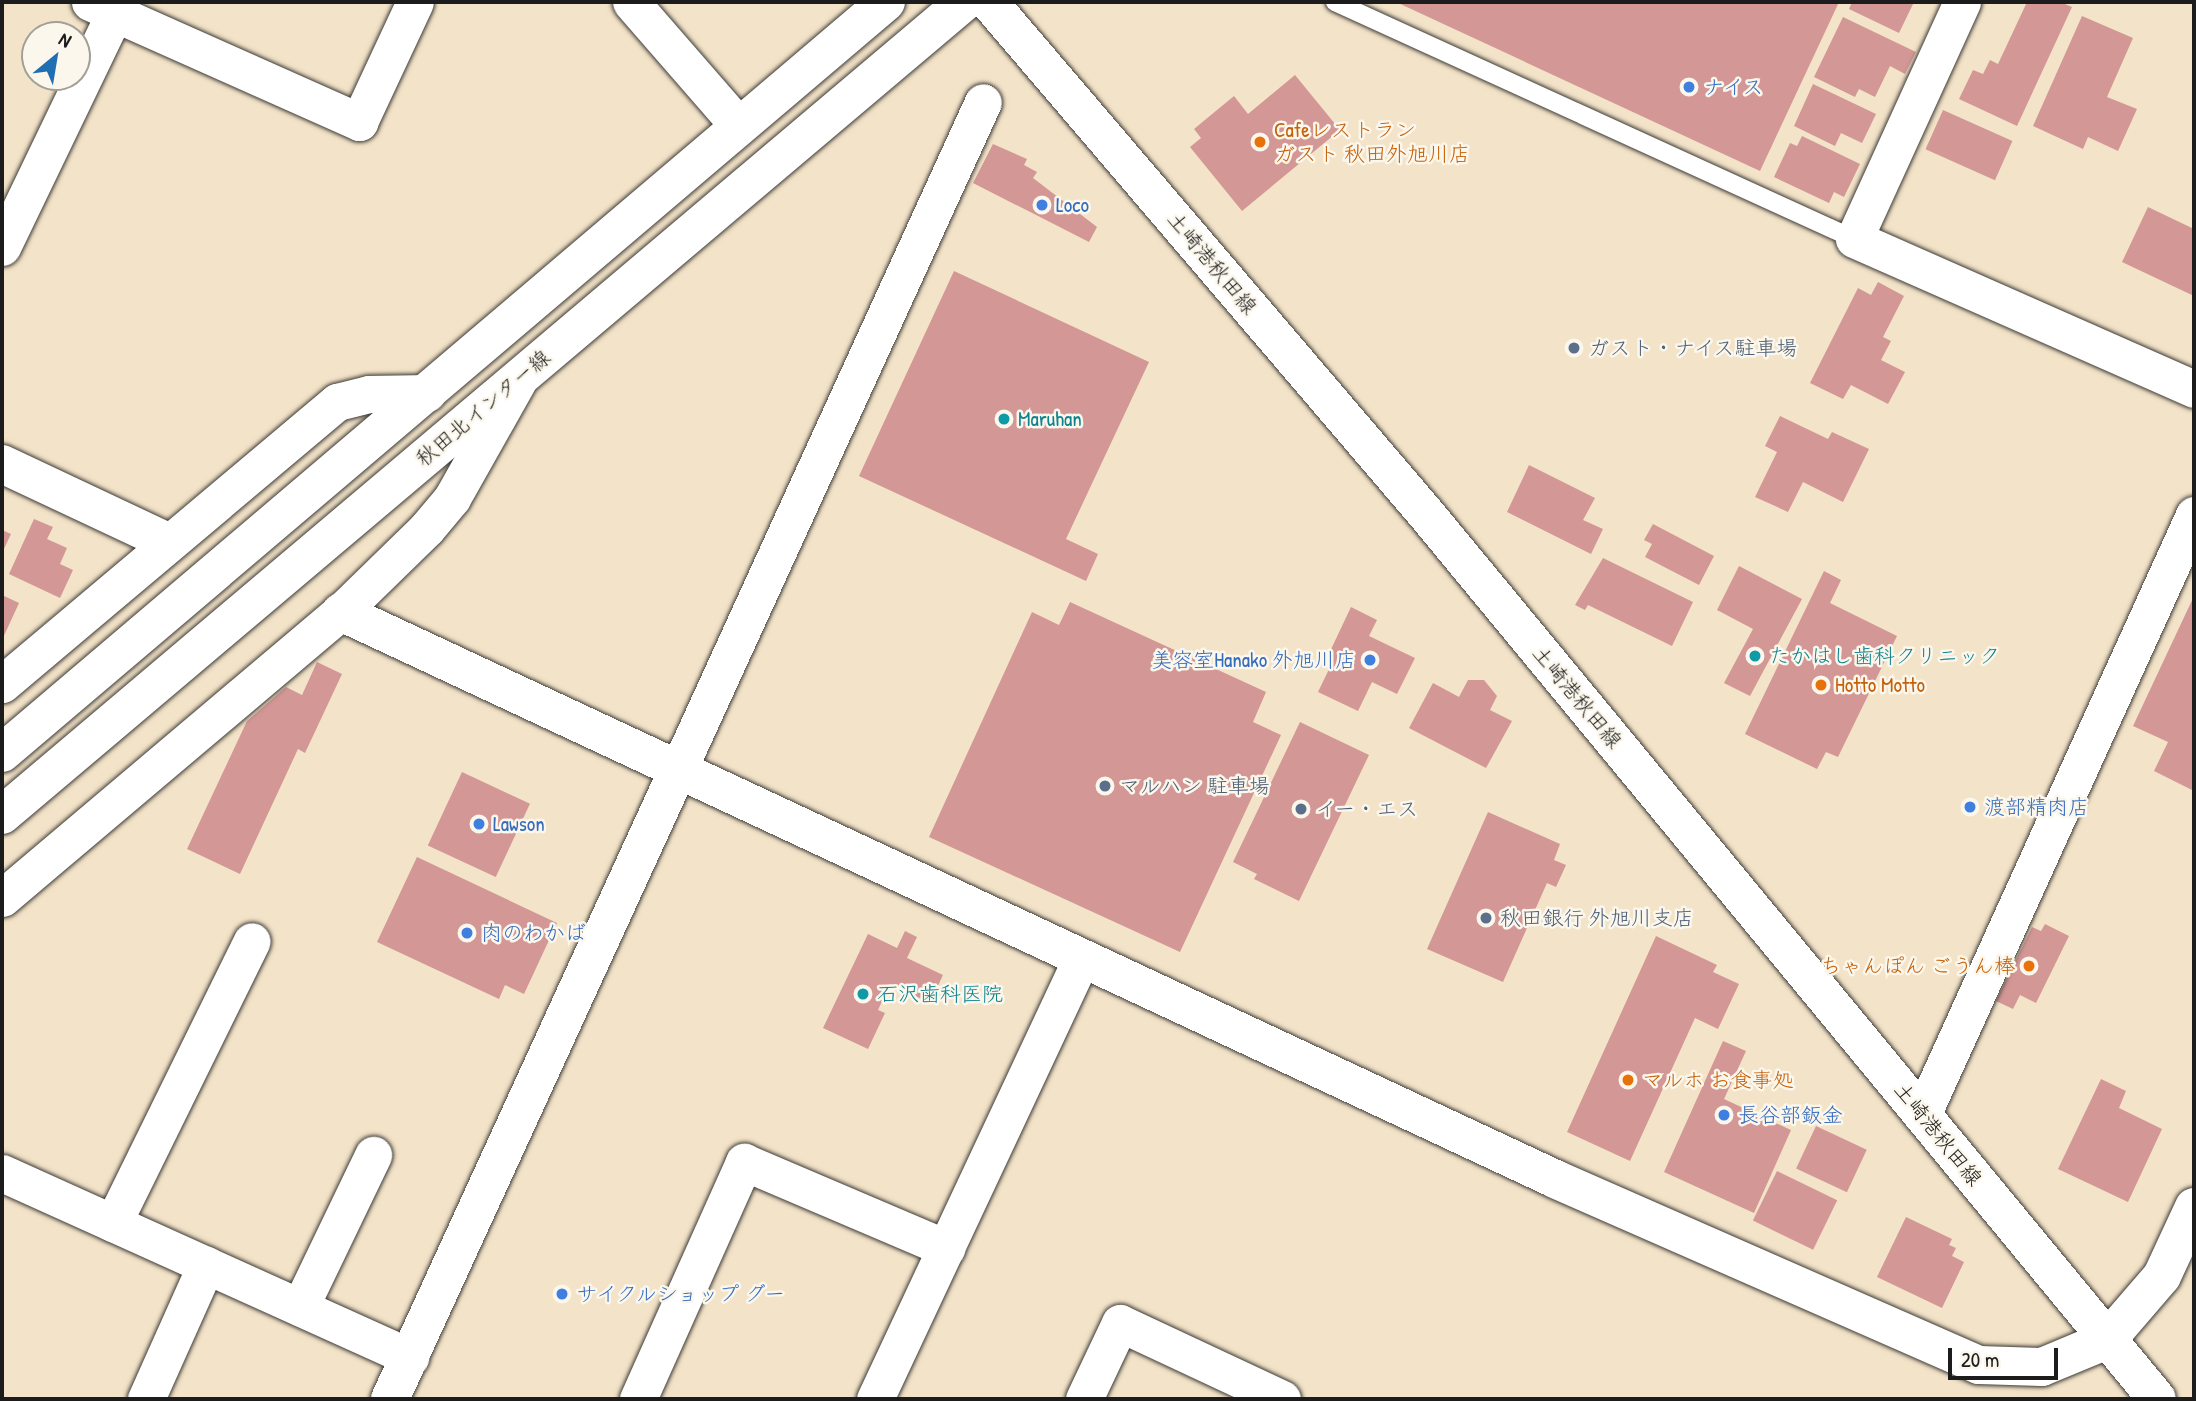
<!DOCTYPE html>
<html>
<head>
<meta charset="utf-8">
<style>
	body { margin:0 }
	#map { position:relative; width:2196px; height:1401px; overflow:hidden; background:#f3e3c8; font-family:"Patrick Hand","Klee One",sans-serif }
	div>[style] { position:absolute }
	.building>* { inset:0; background:#d39796; transform-origin:0 0 }
	.roads { filter:drop-shadow(0 0 2px #3c3a36) drop-shadow(0 0 2px #3c3a36) }
	.service>* { height:18px; margin:-9px; padding:0 9px; transform-origin:9px; border-radius:9px; background:#fff }
	.minor>* { height:37px; margin:-18.5px; padding:0 18.5px; transform-origin:18.5px; border-radius:18.5px; background:#fff }
	.tertiary>* { height:38px; margin:-19px; padding:0 19px; transform-origin:19px; border-radius:19px; background:#fff }
	.secondary>* { height:38px; margin:-19px; padding:0 19px; transform-origin:19px; border-radius:19px; background:#fff }
	.primary>* { height:38px; margin:-19px; padding:0 19px; transform-origin:19px; border-radius:19px; background:#fff }
	.dots>* { width:19px; height:19px; translate:-50% -50%; box-sizing:border-box; border:4px solid #fbf7ec; border-radius:50% }
	span { translate:-50% -50%; white-space:nowrap; text-align:center; line-height:1.15; -webkit-text-stroke:5px #fbf7ec; paint-order:stroke }
	.shop-label { font-size:21px; color:#366cbe }
	.left { translate:0 -50%; text-align:left }
	.right { translate:-100% -50%; text-align:right }
	.food-label { font-size:21px; color:#c56008 }
	.street-label { font-size:21px; color:#1c1c1c }
	.service-label { font-size:21px; color:#4e5e75 }
	.culture-label { font-size:21px; color:#0d838f }
	.frame { position:absolute; inset:0; border:4px solid #1c1c1c; pointer-events:none }
	.north { position:absolute; left:21px; top:21px; width:70px; height:70px; box-sizing:border-box; background:#fbf7ec; border:2px solid #a29f99; border-radius:50%; rotate:30deg; font-size:19px; font-weight:700; line-height:28px; text-align:center; color:#1c1c1c }
	.north::after { content:''; display:block; margin:auto; width:24px; height:32px; background:#1f6fb2; clip-path:polygon(50% 0,100% 100%,50% 72%,0 100%) }
	.scale { position:absolute; left:1948px; top:1348px; width:110px; height:32px; box-sizing:border-box; border:4px solid #1c1c1c; border-top:0; padding-left:9px; font-size:21px; line-height:24px; white-space:nowrap; color:#1c1c1c; -webkit-text-stroke:5px #fbf7ec; paint-order:stroke }
</style>
</head>
<body>
<div id="map">
	<div class="building">
		<i style="clip-path:polygon(1396px 2px,1839px 2px,1760px 171px)"></i>
		<i style="clip-path:polygon(1852px 2px,1914px 2px,1899px 33px,1849px 9px)"></i>
		<i style="clip-path:polygon(2027px 2px,2060px 2px,2072px 7px,2017px 126px,1959px 99px,1973px 70px,1983px 74px,1990px 60px,1998px 64px)"></i>
		<i style="clip-path:polygon(2082px 16px,2133px 38px,2107px 97px,2137px 109px,2118px 151px,2088px 137px,2083px 149px,2033px 126px)"></i>
		<i style="clip-path:polygon(1843px 17px,1916px 52px,1905px 74px,1890px 66px,1875px 97px,1859px 89px,1855px 97px,1814px 77px)"></i>
		<i style="clip-path:polygon(1295px 75px,1340px 130px,1242px 211px,1190px 147px,1201px 138px,1194px 129px,1234px 96px,1248px 114px)"></i>
		<i style="clip-path:polygon(1813px 84px,1876px 114px,1862px 143px,1841px 133px,1835px 146px,1794px 126px)"></i>
		<i style="left:1943px;top:110px;width:76px;height:43px;rotate:24deg"></i>
		<i style="clip-path:polygon(1802px 136px,1860px 164px,1844px 197px,1834px 192px,1829px 203px,1774px 177px,1790px 143px,1797px 146px)"></i>
		<i style="clip-path:polygon(993px 144px,1027px 159px,1024px 165px,1037px 172px,1033px 178px,1097px 227px,1089px 242px,973px 183px)"></i>
		<i style="clip-path:polygon(2148px 207px,2194px 229px,2194px 296px,2122px 262px)"></i>
		<i style="clip-path:polygon(954px 271px,1149px 362px,1066px 539px,1098px 554px,1086px 581px,859px 476px)"></i>
		<i style="clip-path:polygon(1878px 282px,1904px 296px,1883px 337px,1891px 341px,1881px 360px,1905px 372px,1888px 404px,1851px 385px,1843px 399px,1810px 383px,1858px 288px,1871px 295px)"></i>
		<i style="clip-path:polygon(1780px 416px,1828px 439px,1832px 432px,1869px 449px,1843px 502px,1803px 482px,1788px 512px,1755px 497px,1777px 452px,1765px 446px)"></i>
		<i style="clip-path:polygon(1529px 465px,1595px 498px,1583px 520px,1603px 529px,1591px 554px,1507px 512px)"></i>
		<i style="clip-path:polygon(34px 519px,53px 527px,47px 539px,67px 548px,60px 564px,73px 570px,60px 598px,9px 574px)"></i>
		<i style="clip-path:polygon(1653px 524px,1714px 556px,1699px 585px,1645px 557px,1652px 544px,1644px 540px)"></i>
		<i style="clip-path:polygon(2px 530px,11px 534px,2px 553px)"></i>
		<i style="clip-path:polygon(1603px 558px,1693px 602px,1672px 646px,1588px 605px,1585px 610px,1575px 605px)"></i>
		<i style="clip-path:polygon(1739px 566px,1802px 599px,1750px 696px,1724px 683px,1753px 629px,1717px 610px)"></i>
		<i style="clip-path:polygon(1824px 571px,1841px 580px,1830px 603px,1897px 636px,1838px 757px,1826px 752px,1817px 769px,1745px 734px)"></i>
		<i style="clip-path:polygon(2px 595px,19px 603px,2px 640px)"></i>
		<i style="clip-path:polygon(2194px 596px,2194px 791px,2154px 771px,2168px 742px,2133px 726px)"></i>
		<i style="clip-path:polygon(1070px 602px,1266px 692px,1253px 722px,1281px 735px,1180px 952px,929px 837px,1032px 612px,1059px 625px)"></i>
		<i style="clip-path:polygon(1351px 607px,1377px 620px,1369px 636px,1415px 658px,1397px 694px,1372px 682px,1358px 711px,1318px 692px,1331px 665px,1325px 662px)"></i>
		<i style="clip-path:polygon(317px 662px,342px 674px,305px 753px,298px 749px,240px 874px,187px 849px,247px 721px,286px 687px,302px 695px)"></i>
		<i style="clip-path:polygon(1468px 680px,1484px 680px,1497px 696px,1490px 710px,1512px 721px,1486px 768px,1409px 728px,1433px 683px,1459px 697px)"></i>
		<i style="clip-path:polygon(1300px 722px,1369px 755px,1299px 901px,1254px 879px,1257px 874px,1233px 862px)"></i>
		<i style="left:462px;top:772px;width:75px;height:81px;rotate:25deg"></i>
		<i style="clip-path:polygon(1488px 812px,1560px 844px,1554px 860px,1566px 865px,1556px 887px,1547px 883px,1503px 982px,1427px 949px)"></i>
		<i style="clip-path:polygon(417px 857px,557px 923px,524px 994px,505px 985px,499px 999px,377px 942px)"></i>
		<i style="clip-path:polygon(2045px 924px,2069px 936px,2036px 1003px,2020px 995px,2013px 1009px,1996px 1001px,2032px 927px,2041px 931px)"></i>
		<i style="clip-path:polygon(905px 931px,917px 937px,907px 958px,943px 975px,930px 1003px,890px 984px,878px 1010px,885px 1013px,868px 1049px,823px 1028px,868px 934px,897px 948px)"></i>
		<i style="clip-path:polygon(1656px 936px,1717px 965px,1713px 972px,1739px 984px,1718px 1029px,1695px 1018px,1630px 1161px,1567px 1132px)"></i>
		<i style="clip-path:polygon(1723px 1041px,1746px 1051px,1724px 1099px,1791px 1130px,1754px 1213px,1664px 1172px)"></i>
		<i style="clip-path:polygon(2101px 1079px,2126px 1091px,2119px 1108px,2162px 1129px,2128px 1202px,2058px 1169px)"></i>
		<i style="left:1816px;top:1126px;width:56px;height:47px;rotate:25deg"></i>
		<i style="left:1777px;top:1171px;width:67px;height:55px;rotate:26deg"></i>
		<i style="clip-path:polygon(1906px 1217px,1952px 1239px,1949px 1245px,1956px 1248px,1952px 1256px,1964px 1262px,1942px 1308px,1877px 1277px)"></i>
	</div>
	<div class="roads">
		<div class="service">
			<i style="left:1335px;top:2px;width:571px;rotate:24.54deg"></i>
		</div>
		<div class="minor">
			<i style="left:90px;top:2px;width:295px;rotate:24deg"></i>
			<i style="left:359px;top:122px;width:132px;rotate:-65deg"></i>
			<i style="left:631px;top:2px;width:163px;rotate:49deg"></i>
			<i style="left:1962px;top:2px;width:260px;rotate:114.5deg"></i>
			<i style="left:1854px;top:239px;width:372px;rotate:23.8deg"></i>
			<i style="left:2px;top:247px;width:272px;rotate:-64.3deg"></i>
			<i style="left:2px;top:684px;width:438px;rotate:-40.1deg"></i>
			<i style="left:337px;top:402px;width:33px;rotate:-14deg"></i>
			<i style="left:369px;top:394px;width:58px;rotate:-1deg"></i>
			<i style="left:678px;top:770px;width:734px;rotate:-65.46deg"></i>
			<i style="left:2px;top:898px;width:444px;rotate:-40.2deg"></i>
			<i style="left:341px;top:612px;width:120px;rotate:-44.3deg"></i>
			<i style="left:427px;top:528px;width:39px;rotate:-50deg"></i>
			<i style="left:452px;top:498px;width:134px;rotate:-60.6deg"></i>
			<i style="left:1922px;top:1115px;width:659px;rotate:-65.61deg"></i>
			<i style="left:2px;top:1173px;width:448px;rotate:24.3deg"></i>
			<i style="left:113px;top:1223px;width:314px;rotate:-63.8deg"></i>
			<i style="left:300px;top:1307px;width:169px;rotate:-64.3deg"></i>
			<i style="left:146px;top:1399px;width:147px;rotate:-65.9deg"></i>
			<i style="left:638px;top:1399px;width:260px;rotate:-65.9deg"></i>
			<i style="left:744px;top:1162px;width:220px;rotate:23.1deg"></i>
			<i style="left:875px;top:1399px;width:487px;rotate:-64.9deg"></i>
			<i style="left:1084px;top:1399px;width:84px;rotate:-64.7deg"></i>
			<i style="left:1120px;top:1323px;width:179px;rotate:25.1deg"></i>
		</div>
		<div class="tertiary">
			<i style="left:2px;top:464px;width:183px;rotate:25.2deg"></i>
			<i style="left:341px;top:612px;width:1340px;rotate:25.03deg"></i>
			<i style="left:1555px;top:1179px;width:463px;rotate:23.7deg"></i>
			<i style="left:1979px;top:1365px;width:63px;rotate:1.8deg"></i>
			<i style="left:2042px;top:1367px;width:70px;rotate:-22.6deg"></i>
			<i style="left:2107px;top:1340px;width:84px;rotate:-49.3deg"></i>
			<i style="left:2162px;top:1276px;width:76px;rotate:-65.1deg"></i>
			<i style="left:390px;top:1399px;width:692px;rotate:-65.4deg"></i>
		</div>
		<div class="secondary">
			<i style="left:989px;top:2px;width:675px;rotate:49.51deg"></i>
			<i style="left:1427px;top:515px;width:1146px;rotate:50.45deg"></i>
		</div>
		<div class="primary">
			<i style="left:2px;top:753px;width:1160px;rotate:-40.35deg"></i>
			<i style="left:2px;top:815px;width:1260px;rotate:-40.2deg"></i>
		</div>
	</div>
	<div class="dots">
		<i style="left:1689px;top:87px;background:#3f7fe0"></i>
		<i style="left:1260px;top:142px;background:#e8710a"></i>
		<i style="left:1042px;top:205px;background:#3f7fe0"></i>
		<i style="left:1574px;top:348px;background:#5c6f8a"></i>
		<i style="left:1004px;top:419px;background:#0f9aa8"></i>
		<i style="left:1755px;top:656px;background:#0f9aa8"></i>
		<i style="left:1370px;top:660px;background:#3f7fe0"></i>
		<i style="left:1821px;top:685px;background:#e8710a"></i>
		<i style="left:1105px;top:786px;background:#5c6f8a"></i>
		<i style="left:1970px;top:807px;background:#3f7fe0"></i>
		<i style="left:1301px;top:809px;background:#5c6f8a"></i>
		<i style="left:479px;top:824px;background:#3f7fe0"></i>
		<i style="left:1486px;top:918px;background:#5c6f8a"></i>
		<i style="left:467px;top:933px;background:#3f7fe0"></i>
		<i style="left:2029px;top:966px;background:#e8710a"></i>
		<i style="left:863px;top:994px;background:#0f9aa8"></i>
		<i style="left:1628px;top:1080px;background:#e8710a"></i>
		<i style="left:1724px;top:1115px;background:#3f7fe0"></i>
		<i style="left:562px;top:1294px;background:#3f7fe0"></i>
	</div>
	<div class="shop-label">
		<span class="left" style="left:1703px;top:87px">ナイス</span>
		<span class="left" style="left:1056px;top:205px">Loco</span>
		<span class="right" style="left:1356px;top:660px">美容室Hanako 外旭川店</span>
		<span class="left" style="left:1984px;top:807px">渡部精肉店</span>
		<span class="left" style="left:493px;top:824px">Lawson</span>
		<span class="left" style="left:481px;top:933px">肉のわかば</span>
		<span class="left" style="left:1738px;top:1115px">長谷部鈑金</span>
		<span class="left" style="left:576px;top:1294px">サイクルショップ グー</span>
	</div>
	<div class="food-label">
		<span class="left" style="left:1274px;top:142px">Cafeレストラン<br>ガスト 秋田外旭川店</span>
		<span class="left" style="left:1835px;top:685px">Hotto Motto</span>
		<span class="right" style="left:2015px;top:966px">ちゃんぽん ごうん棒</span>
		<span class="left" style="left:1642px;top:1080px">マルホ お食事処</span>
	</div>
	<div class="street-label">
		<span style="left:1212px;top:263px;rotate:50deg">土崎港秋田線</span>
		<span style="left:483px;top:408px;rotate:-40deg">秋田北インター線</span>
		<span style="left:1577px;top:697px;rotate:50deg">土崎港秋田線</span>
		<span style="left:1938px;top:1134px;rotate:51deg">土崎港秋田線</span>
	</div>
	<div class="service-label">
		<span class="left" style="left:1588px;top:348px">ガスト・ナイス駐車場</span>
		<span class="left" style="left:1119px;top:786px">マルハン 駐車場</span>
		<span class="left" style="left:1315px;top:809px">イー・エス</span>
		<span class="left" style="left:1500px;top:918px">秋田銀行 外旭川支店</span>
	</div>
	<div class="culture-label">
		<span class="left" style="left:1018px;top:419px">Maruhan</span>
		<span class="left" style="left:1769px;top:656px">たかはし歯科クリニック</span>
		<span class="left" style="left:877px;top:994px">石沢歯科医院</span>
	</div>
	<div class="frame"></div>
	<div class="north">N</div>
	<div class="scale">20 m</div>
</div>
</body>
</html>
